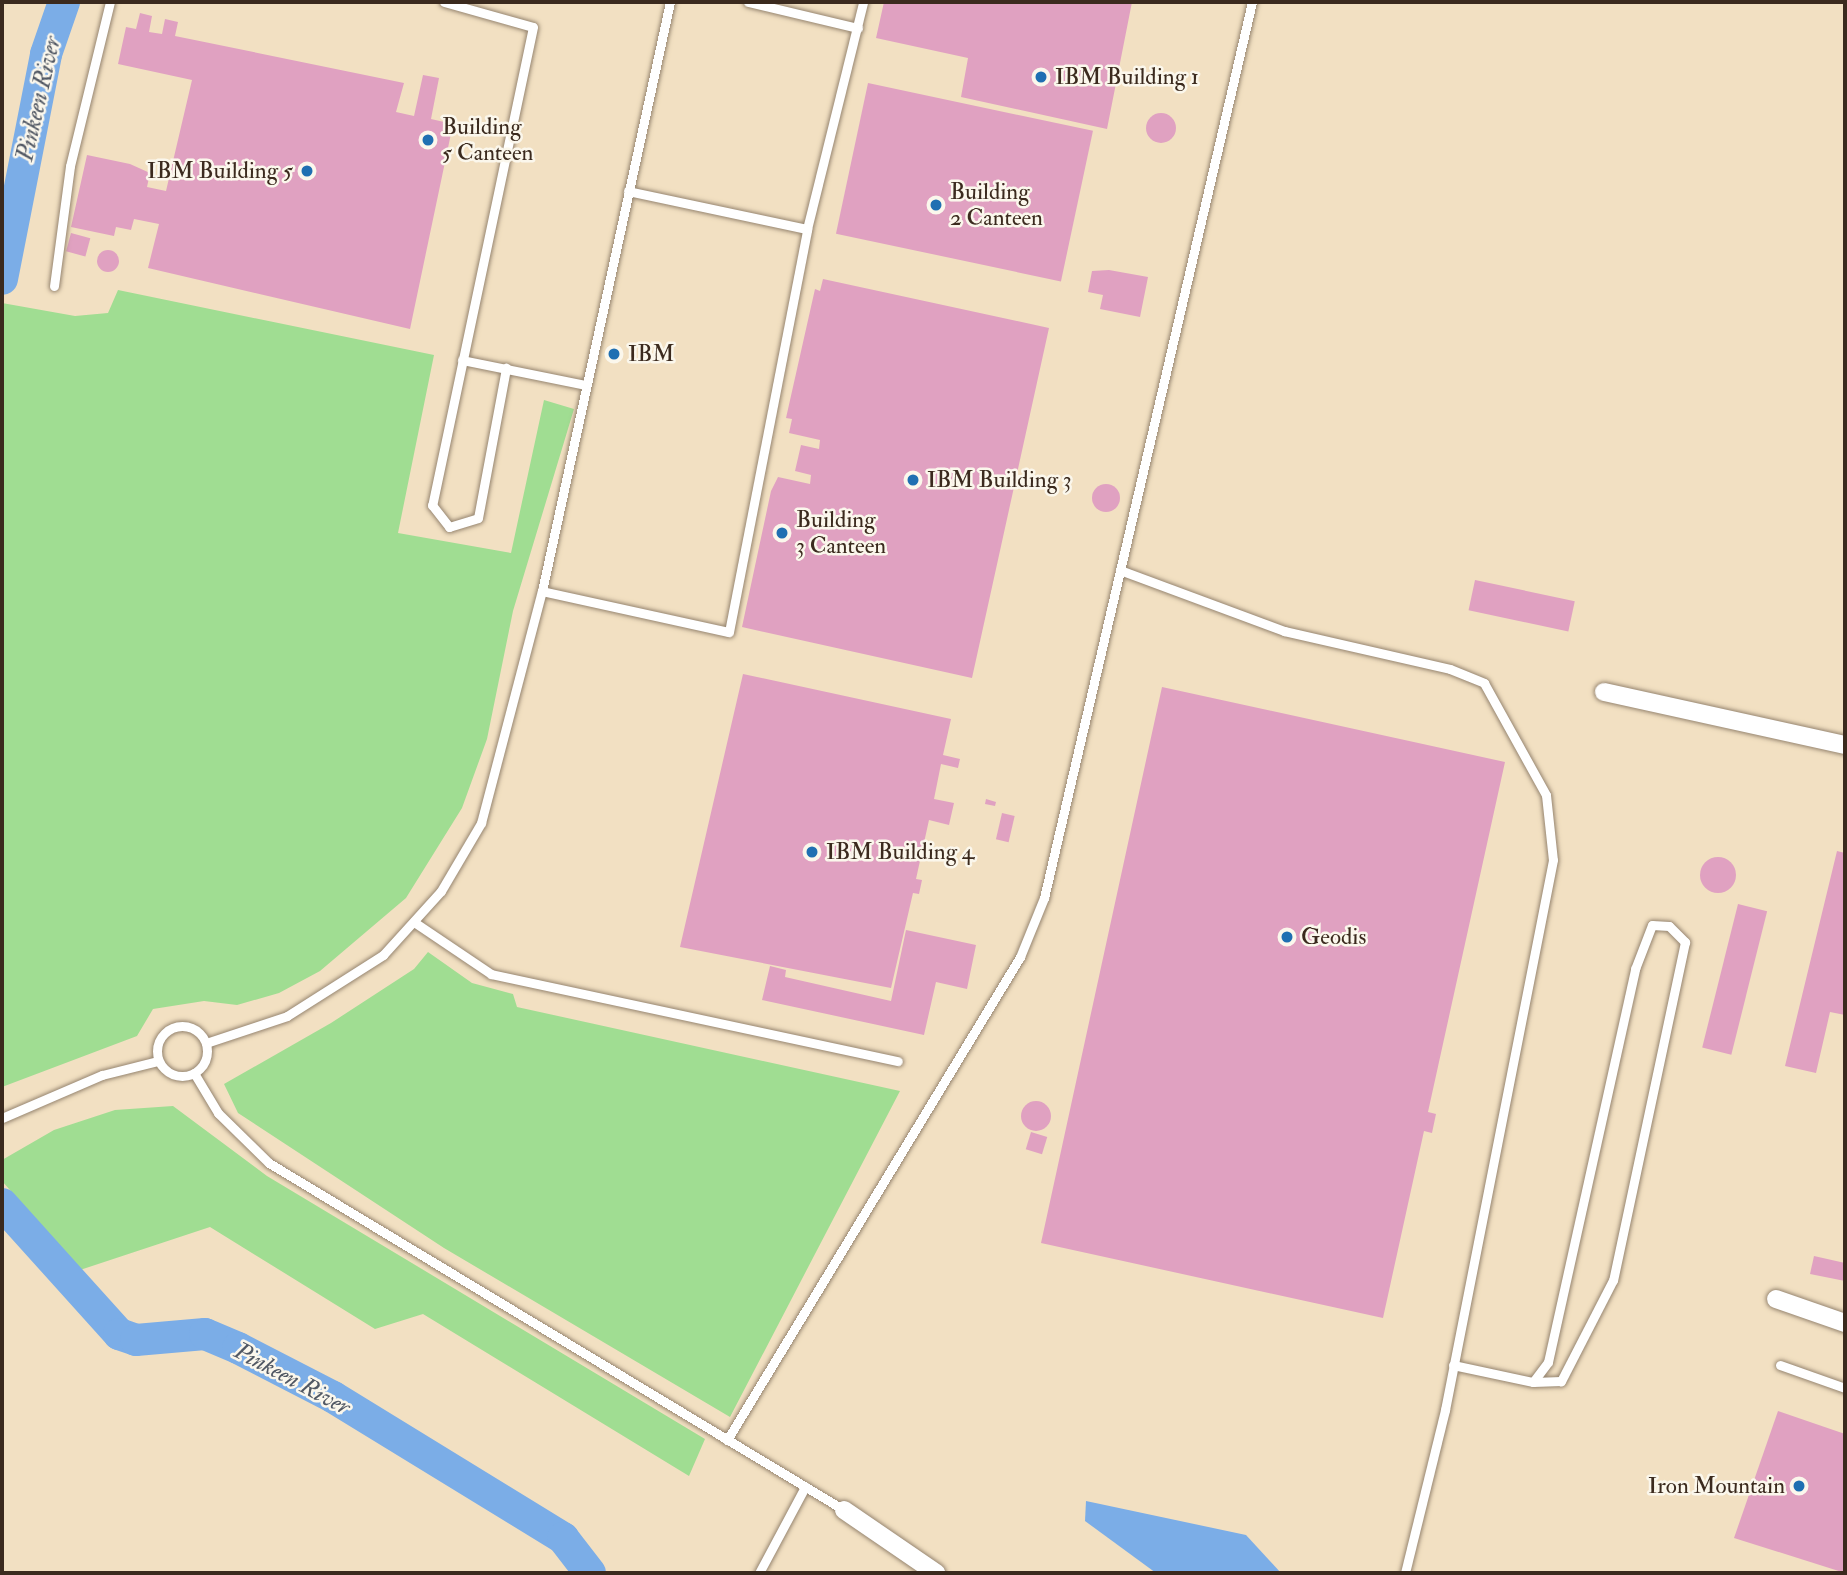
<!DOCTYPE html>
<html>
<head>
<meta charset="utf-8">
<style>
	body { margin:0 }
	#map { position:relative; width:1847px; height:1575px; overflow:hidden; background:#f2e0c2; font-family:"IM FELL Double Pica",serif }
	div>[style] { position:absolute }
	.green>* { inset:0; background:#a0dd92 }
	.water>* { inset:0; background:#7bade7 }
	.river>* { height:32px; margin:-16px; padding:0 16px; transform-origin:16px; border-radius:16px; background:#7bade7 }
	.building>* { inset:0; background:#e0a1c1; transform-origin:0 0 }
	.round { border-radius:50% }
	.roads { filter:drop-shadow(0 0 2px #968570) drop-shadow(0 0 2px #968570) }
	.service>* { height:9px; margin:-4.5px; padding:0 4.5px; transform-origin:4.5px; border-radius:4.5px; background:#fff }
	.service>.ring { margin:-4.5px; padding:0; box-sizing:content-box; background:none; border:9px solid #fff; border-radius:50% }
	.minor>* { height:18px; margin:-9px; padding:0 9px; transform-origin:9px; border-radius:9px; background:#fff }
	.dots>* { width:19px; height:19px; translate:-50% -50%; box-sizing:border-box; border:4px solid #fbf7ec; border-radius:50% }
	span { translate:-50% -50%; white-space:nowrap; text-align:center; line-height:1.15; -webkit-text-stroke:5px #fbf7ec; paint-order:stroke }
	.poi-label { font-size:23px; color:#3b2a1e }
	.left { translate:0 -50%; text-align:left }
	.right { translate:-100% -50%; text-align:right }
	.water-label { font-size:24px; color:#515864; font-style:italic }
	.frame { position:absolute; inset:0; border:4px solid #3b2a1e; pointer-events:none }
</style>
</head>
<body>
<div id="map">
	<div class="green">
		<i style="clip-path:polygon(118px 290px,434px 355px,398px 533px,511px 553px,544px 400px,574px 409px,513px 611px,487px 739px,462px 808px,406px 898px,320px 971px,279px 993px,237px 1005px,204px 1001px,153px 1009px,137px 1036px,2px 1087px,2px 303px,75px 316px,108px 313px)"></i>
		<i style="clip-path:polygon(428px 952px,472px 983px,513px 994px,517px 1007px,900px 1091px,730px 1417px,444px 1248px,238px 1113px,224px 1084px,331px 1023px,414px 969px)"></i>
		<i style="clip-path:polygon(173px 1106px,267px 1176px,705px 1439px,689px 1476px,423px 1314px,375px 1329px,210px 1227px,80px 1270px,2px 1181px,2px 1160px,54px 1130px,115px 1110px)"></i>
	</div>
	<div class="water">
		<i style="clip-path:polygon(1086px 1501px,1246px 1535px,1281px 1573px,1156px 1573px,1085px 1521px)"></i>
	</div>
	<div class="river">
		<i style="left:2px;top:279px;width:229px;rotate:-78.9deg"></i>
		<i style="left:46px;top:54px;width:55px;rotate:-70.9deg"></i>
		<i style="left:2px;top:1204px;width:175px;rotate:48deg"></i>
		<i style="left:119px;top:1334px;width:18px;rotate:19deg"></i>
		<i style="left:136px;top:1340px;width:69px;rotate:-5deg"></i>
		<i style="left:205px;top:1334px;width:36px;rotate:23deg"></i>
		<i style="left:238px;top:1348px;width:107px;rotate:27.3deg"></i>
		<i style="left:333px;top:1397px;width:270px;rotate:31.5deg"></i>
		<i style="left:563px;top:1538px;width:44px;rotate:52.4deg"></i>
	</div>
	<div class="building">
		<i style="clip-path:polygon(884px 2px,1132px 2px,1107px 129px,961px 97px,968px 58px,876px 38px)"></i>
		<i style="clip-path:polygon(140px 13px,152px 16px,149px 32px,162px 34px,165px 19px,178px 22px,175px 36px,404px 83px,396px 112px,414px 116px,423px 75px,439px 78px,431px 119px,453px 124px,410px 329px,148px 268px,159px 224px,134px 219px,131px 230px,116px 227px,114px 236px,71px 227px,87px 155px,130px 164px,150px 173px,147px 187px,166px 191px,192px 80px,118px 64px,126px 27px,136px 29px)"></i>
		<i style="left:868px;top:83px;width:230px;height:154px;rotate:12deg"></i>
		<i class="round" style="left:1146px;top:113px;width:30px;height:30px"></i>
		<i style="left:71px;top:233px;width:20px;height:19px;rotate:15deg"></i>
		<i class="round" style="left:97px;top:250px;width:22px;height:22px"></i>
		<i style="clip-path:polygon(1109px 270px,1148px 277px,1140px 317px,1100px 309px,1103px 295px,1088px 292px,1092px 271px)"></i>
		<i style="clip-path:polygon(823px 279px,1049px 328px,972px 678px,742px 627px,771px 491px,778px 477px,810px 484px,811px 475px,795px 471px,801px 445px,819px 449px,820px 440px,789px 433px,792px 419px,786px 418px,815px 289px,820px 291px)"></i>
		<i class="round" style="left:1092px;top:484px;width:28px;height:28px"></i>
		<i style="left:1475px;top:580px;width:102px;height:31px;rotate:12deg"></i>
		<i style="clip-path:polygon(743px 674px,951px 719px,943px 755px,960px 759px,958px 768px,941px 764px,934px 799px,954px 803px,949px 825px,929px 820px,916px 879px,922px 880px,919px 894px,913px 893px,891px 988px,680px 947px)"></i>
		<i style="clip-path:polygon(1162px 687px,1505px 762px,1428px 1112px,1436px 1114px,1432px 1133px,1424px 1131px,1383px 1318px,1041px 1243px)"></i>
		<i style="clip-path:polygon(986px 799px,996px 802px,995px 806px,985px 804px)"></i>
		<i style="left:1002px;top:813px;width:13px;height:27px;rotate:13deg"></i>
		<i style="clip-path:polygon(1837px 851px,1845px 853px,1845px 1015px,1830px 1012px,1816px 1073px,1785px 1066px)"></i>
		<i class="round" style="left:1700px;top:857px;width:36px;height:36px"></i>
		<i style="left:1738px;top:904px;width:30px;height:148px;rotate:14deg"></i>
		<i style="clip-path:polygon(906px 930px,976px 945px,967px 989px,936px 982px,924px 1035px,762px 1000px,770px 966px,786px 970px,785px 977px,891px 1001px)"></i>
		<i class="round" style="left:1021px;top:1101px;width:30px;height:30px"></i>
		<i style="left:1031px;top:1132px;width:17px;height:18px;rotate:17deg"></i>
		<i style="clip-path:polygon(1814px 1256px,1845px 1263px,1845px 1281px,1810px 1274px)"></i>
		<i style="clip-path:polygon(1778px 1411px,1845px 1434px,1845px 1573px,1734px 1538px)"></i>
	</div>
	<div class="roads">
		<div class="service">
			<i style="left:444px;top:2px;width:92px;rotate:15.7deg"></i>
			<i style="left:533px;top:27px;width:489px;rotate:101.9deg"></i>
			<i style="left:432px;top:505px;width:28px;rotate:52deg"></i>
			<i style="left:449px;top:527px;width:30px;rotate:-17deg"></i>
			<i style="left:478px;top:518px;width:153px;rotate:-79.4deg"></i>
			<i style="left:748px;top:2px;width:113px;rotate:13.3deg"></i>
			<i style="left:628px;top:191px;width:183px;rotate:12deg"></i>
			<i style="left:54px;top:286px;width:121px;rotate:-82.4deg"></i>
			<i style="left:70px;top:166px;width:169px;rotate:-76.3deg"></i>
			<i style="left:462px;top:360px;width:126px;rotate:11.4deg"></i>
			<i style="left:1120px;top:570px;width:175px;rotate:20.4deg"></i>
			<i style="left:1284px;top:631px;width:170px;rotate:12.9deg"></i>
			<i style="left:1450px;top:669px;width:37px;rotate:22deg"></i>
			<i style="left:1484px;top:683px;width:128px;rotate:61deg"></i>
			<i style="left:1546px;top:795px;width:65px;rotate:83.9deg"></i>
			<i style="left:1553px;top:860px;width:561px;rotate:101.11deg"></i>
			<i style="left:1445px;top:1410px;width:168px;rotate:103.8deg"></i>
			<i style="left:542px;top:591px;width:191px;rotate:12.4deg"></i>
			<i style="left:729px;top:632px;width:410px;rotate:-79deg"></i>
			<i style="left:807px;top:229px;width:234px;rotate:-76.1deg"></i>
			<i style="left:414px;top:922px;width:93px;rotate:34deg"></i>
			<i style="left:491px;top:974px;width:416px;rotate:12.1deg"></i>
			<i class="ring" style="left:157px;top:1026px;width:41px;height:41px"></i>
			<i style="left:206px;top:1043px;width:85px;rotate:-18.4deg"></i>
			<i style="left:287px;top:1016px;width:114px;rotate:-32.4deg"></i>
			<i style="left:383px;top:955px;width:86px;rotate:-47.8deg"></i>
			<i style="left:441px;top:891px;width:79px;rotate:-59.5deg"></i>
			<i style="left:481px;top:823px;width:240px;rotate:-75.3deg"></i>
			<i style="left:542px;top:591px;width:603px;rotate:-77.74deg"></i>
			<i style="left:194px;top:1073px;width:47px;rotate:59deg"></i>
			<i style="left:218px;top:1113px;width:71px;rotate:44.4deg"></i>
			<i style="left:269px;top:1163px;width:672px;rotate:31.11deg"></i>
			<i style="left:2px;top:1118px;width:109px;rotate:-23.3deg"></i>
			<i style="left:102px;top:1075px;width:58px;rotate:-14deg"></i>
			<i style="left:1453px;top:1365px;width:82px;rotate:12deg"></i>
			<i style="left:1533px;top:1382px;width:25px;rotate:-53deg"></i>
			<i style="left:1548px;top:1362px;width:403px;rotate:-77.5deg"></i>
			<i style="left:1635px;top:969px;width:47px;rotate:-68.9deg"></i>
			<i style="left:1652px;top:925px;width:17px;rotate:3deg"></i>
			<i style="left:1669px;top:926px;width:23px;rotate:45deg"></i>
			<i style="left:1685px;top:942px;width:346px;rotate:102deg"></i>
			<i style="left:1613px;top:1280px;width:114px;rotate:117.2deg"></i>
			<i style="left:1561px;top:1381px;width:28px;rotate:178deg"></i>
			<i style="left:1780px;top:1365px;width:69px;rotate:19.5deg"></i>
			<i style="left:727px;top:1440px;width:565px;rotate:-58.76deg"></i>
			<i style="left:1020px;top:957px;width:64px;rotate:-67.9deg"></i>
			<i style="left:1044px;top:898px;width:920px;rotate:-76.93deg"></i>
			<i style="left:759px;top:1573px;width:98px;rotate:-61.9deg"></i>
		</div>
		<div class="minor">
			<i style="left:1604px;top:692px;width:247px;rotate:12.4deg"></i>
			<i style="left:1776px;top:1299px;width:73px;rotate:19.2deg"></i>
			<i style="left:844px;top:1510px;width:112px;rotate:34.4deg"></i>
		</div>
	</div>
	<div class="dots">
		<i style="left:1041px;top:77px;background:#1f6fb2"></i>
		<i style="left:428px;top:140px;background:#1f6fb2"></i>
		<i style="left:307px;top:171px;background:#1f6fb2"></i>
		<i style="left:936px;top:205px;background:#1f6fb2"></i>
		<i style="left:614px;top:354px;background:#1f6fb2"></i>
		<i style="left:913px;top:480px;background:#1f6fb2"></i>
		<i style="left:782px;top:533px;background:#1f6fb2"></i>
		<i style="left:812px;top:852px;background:#1f6fb2"></i>
		<i style="left:1287px;top:937px;background:#1f6fb2"></i>
		<i style="left:1799px;top:1486px;background:#1f6fb2"></i>
	</div>
	<div class="poi-label">
		<span class="left" style="left:1055px;top:77px">IBM Building 1</span>
		<span class="left" style="left:442px;top:140px">Building<br>5 Canteen</span>
		<span class="right" style="left:293px;top:171px">IBM Building 5</span>
		<span class="left" style="left:950px;top:205px">Building<br>2 Canteen</span>
		<span class="left" style="left:628px;top:354px">IBM</span>
		<span class="left" style="left:927px;top:480px">IBM Building 3</span>
		<span class="left" style="left:796px;top:533px">Building<br>3 Canteen</span>
		<span class="left" style="left:826px;top:852px">IBM Building 4</span>
		<span class="left" style="left:1301px;top:937px">Geodis</span>
		<span class="right" style="left:1785px;top:1486px">Iron Mountain</span>
	</div>
	<div class="water-label">
		<span style="left:39px;top:99px;rotate:-77deg">Pinkeen River</span>
		<span style="left:292px;top:1379px;rotate:28deg">Pinkeen River</span>
	</div>
	<div class="frame"></div>
</div>
</body>
</html>
